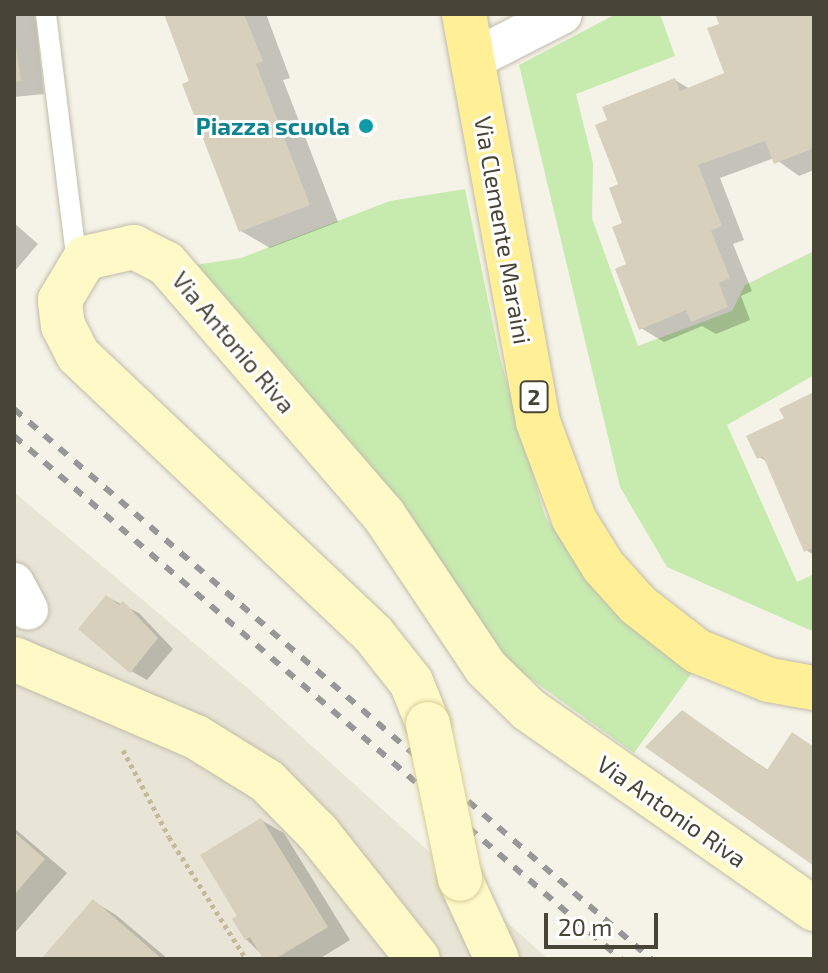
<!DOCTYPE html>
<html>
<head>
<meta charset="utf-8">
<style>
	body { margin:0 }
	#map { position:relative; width:828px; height:973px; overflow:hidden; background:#f5f3e8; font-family:"Exo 2",sans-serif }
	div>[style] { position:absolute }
	.residential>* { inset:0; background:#e9e5d6 }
	.green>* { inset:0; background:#c7eaaf }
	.shadow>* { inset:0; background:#0003 }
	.building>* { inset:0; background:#d7d0bd }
	.path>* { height:5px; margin-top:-2.5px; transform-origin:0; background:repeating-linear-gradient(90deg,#c3ba9b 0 4px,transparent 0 8px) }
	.roads { filter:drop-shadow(0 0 2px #c1bcaa) drop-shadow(0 0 2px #c1bcaa) }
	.service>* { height:20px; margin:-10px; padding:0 10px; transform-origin:10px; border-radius:10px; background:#fff }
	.minor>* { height:40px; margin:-20px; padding:0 20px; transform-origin:20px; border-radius:20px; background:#fff }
	.secondary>* { height:44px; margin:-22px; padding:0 22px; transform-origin:22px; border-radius:22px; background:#fff9c8 }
	.primary>* { height:44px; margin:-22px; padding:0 22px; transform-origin:22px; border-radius:22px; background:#fff097 }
	.rail>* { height:6px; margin-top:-3px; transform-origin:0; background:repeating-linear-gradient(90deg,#979797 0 10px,transparent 0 20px) }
	.bridges { filter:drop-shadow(0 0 2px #d7ce96) drop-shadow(0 0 2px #d7ce96) }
	.secondary-bridge>* { height:44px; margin:-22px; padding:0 22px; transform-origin:22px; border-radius:22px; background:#fff9c8 }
	.dots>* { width:22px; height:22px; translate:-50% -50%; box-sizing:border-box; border:4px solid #fff; border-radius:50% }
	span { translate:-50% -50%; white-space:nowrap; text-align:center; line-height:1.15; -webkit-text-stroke:6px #fff; paint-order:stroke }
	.shield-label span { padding:2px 6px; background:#fff; border:2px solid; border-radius:6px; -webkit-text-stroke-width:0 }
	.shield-label { font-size:22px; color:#484436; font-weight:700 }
	.culture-label { font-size:24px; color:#0d838f; font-weight:700 }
	.right { translate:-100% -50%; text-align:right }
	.street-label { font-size:24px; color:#484436 }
	.frame { position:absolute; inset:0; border:16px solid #484436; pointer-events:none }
	.scale { position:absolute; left:544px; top:913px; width:114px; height:36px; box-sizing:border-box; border:4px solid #484436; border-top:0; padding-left:10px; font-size:24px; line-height:28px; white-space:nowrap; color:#484436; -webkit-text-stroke:6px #fff; paint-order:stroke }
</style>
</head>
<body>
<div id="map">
	<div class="residential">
		<i style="clip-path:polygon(14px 492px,250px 690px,548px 959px,14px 959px)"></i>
	</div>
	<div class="green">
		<i style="clip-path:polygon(616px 14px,660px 14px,675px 56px,576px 94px,593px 163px,592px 218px,638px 346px,732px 311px,745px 285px,814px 251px,814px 375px,727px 425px,797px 582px,814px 574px,814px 632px,667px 567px,620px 487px,519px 65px)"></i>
		<i style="clip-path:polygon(465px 189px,500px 358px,545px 516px,600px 595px,694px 670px,634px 753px,492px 651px,195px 265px,241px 258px,390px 201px)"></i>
	</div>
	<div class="shadow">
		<i style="clip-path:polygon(14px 14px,35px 14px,44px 94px,14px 97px)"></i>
		<i style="clip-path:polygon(166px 14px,266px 14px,290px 78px,283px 80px,338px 222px,270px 248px,241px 231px)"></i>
		<i style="clip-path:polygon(718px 14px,814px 14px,814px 170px,799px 176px,774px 158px,720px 178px,744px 240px,733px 244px,752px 291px,741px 296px,750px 320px,716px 334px,702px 326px,664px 342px,641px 328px,621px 185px,675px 80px,690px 89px,726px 74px)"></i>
		<i style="clip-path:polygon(14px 223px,38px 244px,14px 272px)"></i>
		<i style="clip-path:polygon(814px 394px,814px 555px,806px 550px,768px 462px,759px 457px,786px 419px)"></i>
		<i style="clip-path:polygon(107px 597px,139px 613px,173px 649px,147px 680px,131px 671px)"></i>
		<i style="clip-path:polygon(682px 713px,768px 770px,814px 747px,814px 864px)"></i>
		<i style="clip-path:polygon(261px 820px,284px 833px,350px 940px,319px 959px,266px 959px,246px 939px,239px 916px)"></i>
		<i style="clip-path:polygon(14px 828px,67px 873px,14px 934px)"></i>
		<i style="clip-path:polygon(93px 901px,116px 915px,168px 959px,43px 959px)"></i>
	</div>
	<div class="building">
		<i style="clip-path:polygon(164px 14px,244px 14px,263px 61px,256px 64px,310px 205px,239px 232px,182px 84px,189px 81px)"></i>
		<i style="clip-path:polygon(715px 14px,812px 14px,814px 148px,774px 164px,765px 141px,698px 165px,722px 226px,711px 231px,730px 278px,719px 283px,728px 307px,691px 322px,686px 310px,639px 330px,615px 269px,626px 264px,612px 227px,622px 223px,609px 188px,618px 184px,595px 125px,607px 120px,602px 107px,675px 78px,680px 91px,724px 73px,707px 28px,719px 24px)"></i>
		<i style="clip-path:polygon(14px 34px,21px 81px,14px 82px)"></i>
		<i style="clip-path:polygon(814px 392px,814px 547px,804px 552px,763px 456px,757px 459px,746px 436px,784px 418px,779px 409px)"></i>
		<i style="clip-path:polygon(106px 595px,119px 605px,123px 601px,158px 638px,130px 673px,78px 629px)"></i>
		<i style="clip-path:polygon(682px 710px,767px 770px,792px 732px,814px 747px,814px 866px,645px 747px)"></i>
		<i style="clip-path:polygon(261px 818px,328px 927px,275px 959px,263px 959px,250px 937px,245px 940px,232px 919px,237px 916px,200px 855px)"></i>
		<i style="clip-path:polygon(14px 832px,45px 859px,14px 895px)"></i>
		<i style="clip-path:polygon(93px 899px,162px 959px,41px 959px)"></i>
	</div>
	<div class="path">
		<i style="left:123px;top:750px;width:98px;rotate:62.1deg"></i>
		<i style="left:169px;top:837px;width:144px;rotate:57.7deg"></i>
	</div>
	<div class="roads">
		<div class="service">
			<i style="left:46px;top:14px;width:252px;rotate:82.9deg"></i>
		</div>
		<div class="minor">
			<i style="left:472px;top:60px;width:101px;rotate:-27.1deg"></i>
			<i style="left:14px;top:583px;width:30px;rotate:62deg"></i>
		</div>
		<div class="secondary">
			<i style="left:14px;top:659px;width:198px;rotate:23.2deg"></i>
			<i style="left:196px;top:737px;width:84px;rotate:31.8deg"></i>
			<i style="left:267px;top:781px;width:74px;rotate:45.5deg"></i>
			<i style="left:319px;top:834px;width:159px;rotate:51.6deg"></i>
			<i style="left:428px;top:724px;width:45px;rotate:-112deg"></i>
			<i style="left:411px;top:682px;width:61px;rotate:-128.4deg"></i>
			<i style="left:373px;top:634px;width:406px;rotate:-136.6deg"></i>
			<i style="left:78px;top:355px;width:33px;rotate:-117deg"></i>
			<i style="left:63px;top:326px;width:26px;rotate:-97deg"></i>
			<i style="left:60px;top:300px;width:49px;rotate:-59.2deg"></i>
			<i style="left:85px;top:258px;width:50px;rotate:-12.7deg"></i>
			<i style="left:134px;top:247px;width:36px;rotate:27deg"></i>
			<i style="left:166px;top:263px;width:332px;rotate:49.2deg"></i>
			<i style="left:383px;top:514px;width:185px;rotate:56.2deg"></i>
			<i style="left:486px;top:668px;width:60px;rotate:44.3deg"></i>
			<i style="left:529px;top:710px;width:348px;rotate:34.9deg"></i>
			<i style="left:460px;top:879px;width:88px;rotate:65.2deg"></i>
		</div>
		<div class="primary">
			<i style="left:464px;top:14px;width:415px;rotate:79.7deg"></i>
			<i style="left:538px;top:422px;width:103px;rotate:69.6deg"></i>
			<i style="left:574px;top:519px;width:55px;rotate:58.3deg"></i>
			<i style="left:603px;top:566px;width:52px;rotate:48.1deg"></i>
			<i style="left:638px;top:605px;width:75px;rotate:37.9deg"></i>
			<i style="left:697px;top:651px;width:78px;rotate:21.9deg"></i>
			<i style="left:769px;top:680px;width:46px;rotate:10.1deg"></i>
		</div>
	</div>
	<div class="rail">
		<i style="left:14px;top:409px;width:842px;rotate:40.81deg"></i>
		<i style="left:14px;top:436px;width:801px;rotate:40.75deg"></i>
	</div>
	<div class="bridges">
		<div class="secondary-bridge">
			<i style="left:428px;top:724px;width:158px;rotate:78.3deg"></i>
		</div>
	</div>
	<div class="dots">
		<i style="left:366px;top:126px;background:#0f9aa8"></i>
	</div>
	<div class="shield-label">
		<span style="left:534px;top:397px">2</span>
	</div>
	<div class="culture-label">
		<span class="right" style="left:350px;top:126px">Piazza scuola</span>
	</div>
	<div class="street-label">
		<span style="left:503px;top:230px;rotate:80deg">Via Clemente Maraini</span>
		<span style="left:234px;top:342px;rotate:50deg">Via Antonio Riva</span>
		<span style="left:672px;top:811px;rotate:35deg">Via Antonio Riva</span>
	</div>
	<div class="frame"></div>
	<div class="scale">20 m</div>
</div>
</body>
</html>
